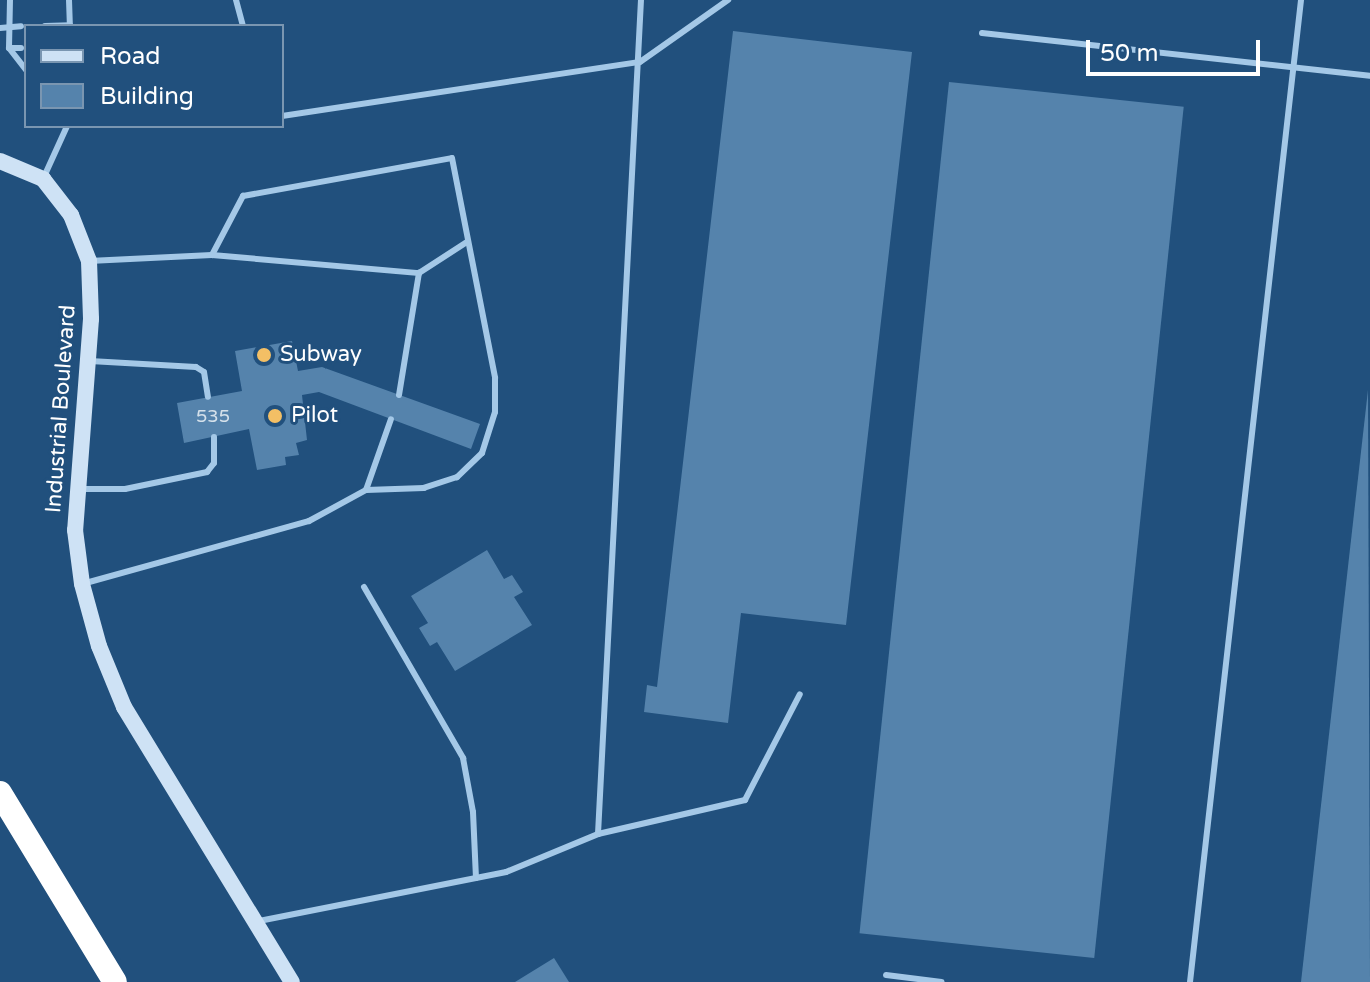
<!DOCTYPE html>
<html>
<head>
<meta charset="utf-8">
<style>
	body { margin:0 }
	#map { position:relative; width:1370px; height:982px; overflow:hidden; background:#21507d; font-family:"Varela Round",sans-serif }
	div>[style] { position:absolute }
	.building>* { inset:0; background:#5583ac; transform-origin:0 0 }
	.lane>* { height:6px; margin:-3px; padding:0 3px; transform-origin:3px; border-radius:3px; background:#a4c8e7 }
	.secondary>* { height:16px; margin:-8px; padding:0 8px; transform-origin:8px; border-radius:8px; background:#cee2f5 }
	.highway>* { height:24px; margin:-12px; padding:0 12px; transform-origin:12px; border-radius:12px; background:#fff }
	.dots>* { width:22px; height:22px; translate:-50% -50%; box-sizing:border-box; border:4px solid #21507d; border-radius:50% }
	span { translate:-50% -50%; white-space:nowrap; text-align:center; line-height:1.15; -webkit-text-stroke:6px #21507d; paint-order:stroke }
	.number-label { font-size:18px; color:#d4e0ea }
	.number-label span { -webkit-text-stroke-width:0 }
	.poi-label { font-size:22px; color:#fff }
	.left { translate:0 -50%; text-align:left }
	.street-label { font-size:22px; color:#fff }
	.legend { position:absolute; left:24px; top:24px; width:260px; height:104px; box-sizing:border-box; background:#21507d; border:2px solid #7a96b1; margin:0; padding:10px 14px; list-style:none; font-size:24px; color:#fff }
	.legend li { display:flex; align-items:center; gap:16px; height:40px }
	.legend b { width:40px; border:2px solid #7a96b1 }
	.scale { position:absolute; left:1086px; top:40px; width:174px; height:36px; box-sizing:border-box; border:4px solid #fff; border-top:0; padding-left:10px; font-size:24px; line-height:28px; white-space:nowrap; color:#fff; -webkit-text-stroke:6px #21507d; paint-order:stroke }
</style>
</head>
<body>
<div id="map">
	<div class="building">
		<i style="clip-path:polygon(733px 31px,912px 52px,846px 625px,741px 613px,728px 723px,644px 712px,647px 685px,657px 687px)"></i>
		<i style="left:949px;top:82px;width:236px;height:856px;rotate:6deg"></i>
		<i style="clip-path:polygon(292px 341px,298px 371px,322px 367px,480px 424px,471px 449px,319px 392px,302px 395px,307px 440px,296px 443px,299px 455px,285px 457px,286px 465px,257px 470px,249px 429px,184px 443px,177px 403px,242px 391px,235px 351px)"></i>
		<i style="clip-path:polygon(1368px 390px,1370px 982px,1301px 982px)"></i>
		<i style="clip-path:polygon(487px 550px,504px 579px,512px 575px,523px 592px,514px 597px,532px 625px,455px 671px,437px 642px,430px 646px,419px 628px,428px 623px,411px 596px)"></i>
		<i style="clip-path:polygon(554px 958px,569px 982px,515px 982px)"></i>
	</div>
	<div class="lane">
		<i style="left:10px;top:0;width:48px;rotate:91.2deg"></i>
		<i style="left:9px;top:48px;width:28px;rotate:52deg"></i>
		<i style="left:69px;top:0;width:26px;rotate:88deg"></i>
		<i style="left:236px;top:0;width:27px;rotate:75deg"></i>
		<i style="left:45px;top:26px;width:25px;rotate:-2deg"></i>
		<i style="left:0;top:28px;width:21px;rotate:-5deg"></i>
		<i style="left:982px;top:33px;width:390px;rotate:6.3deg"></i>
		<i style="left:9px;top:48px;width:12px"></i>
		<i style="left:282px;top:116px;width:362px;rotate:-8.6deg"></i>
		<i style="left:640px;top:62px;width:108px;rotate:-35.2deg"></i>
		<i style="left:43px;top:179px;width:58px;rotate:-65.6deg"></i>
		<i style="left:212px;top:255px;width:208px;rotate:5deg"></i>
		<i style="left:89px;top:261px;width:123px;rotate:-2.8deg"></i>
		<i style="left:212px;top:255px;width:67px;rotate:-62.3deg"></i>
		<i style="left:243px;top:196px;width:212px;rotate:-10.3deg"></i>
		<i style="left:452px;top:158px;width:224px;rotate:78.9deg"></i>
		<i style="left:495px;top:378px;width:34px;rotate:90deg"></i>
		<i style="left:495px;top:412px;width:43px;rotate:107.6deg"></i>
		<i style="left:482px;top:453px;width:35px;rotate:136deg"></i>
		<i style="left:457px;top:477px;width:35px;rotate:162deg"></i>
		<i style="left:424px;top:488px;width:58px;rotate:178deg"></i>
		<i style="left:90px;top:361px;width:106px;rotate:3.2deg"></i>
		<i style="left:196px;top:367px;width:9px;rotate:32deg"></i>
		<i style="left:204px;top:372px;width:25px;rotate:81deg"></i>
		<i style="left:399px;top:395px;width:124px;rotate:-80.7deg"></i>
		<i style="left:419px;top:273px;width:57px;rotate:-32.9deg"></i>
		<i style="left:79px;top:489px;width:46px"></i>
		<i style="left:125px;top:489px;width:84px;rotate:-11.7deg"></i>
		<i style="left:207px;top:472px;width:11px;rotate:-52deg"></i>
		<i style="left:214px;top:463px;width:26px;rotate:-90deg"></i>
		<i style="left:82px;top:584px;width:236px;rotate:-15.5deg"></i>
		<i style="left:309px;top:521px;width:65px;rotate:-28.5deg"></i>
		<i style="left:366px;top:490px;width:75px;rotate:-70.6deg"></i>
		<i style="left:364px;top:587px;width:198px;rotate:59.9deg"></i>
		<i style="left:463px;top:758px;width:55px;rotate:79.5deg"></i>
		<i style="left:473px;top:812px;width:66px;rotate:87.4deg"></i>
		<i style="left:598px;top:834px;width:151px;rotate:-13deg"></i>
		<i style="left:745px;top:800px;width:119px;rotate:-62.6deg"></i>
		<i style="left:259px;top:921px;width:252px;rotate:-11.2deg"></i>
		<i style="left:506px;top:872px;width:100px;rotate:-22.4deg"></i>
		<i style="left:598px;top:834px;width:835px;rotate:-87.05deg"></i>
		<i style="left:886px;top:975px;width:56px;rotate:7.1deg"></i>
		<i style="left:1190px;top:982px;width:988px;rotate:-83.55deg"></i>
	</div>
	<div class="secondary">
		<i style="left:0;top:161px;width:47px;rotate:22.7deg"></i>
		<i style="left:43px;top:179px;width:46px;rotate:52.1deg"></i>
		<i style="left:71px;top:215px;width:49px;rotate:68.6deg"></i>
		<i style="left:89px;top:261px;width:58px;rotate:88deg"></i>
		<i style="left:91px;top:319px;width:212px;rotate:94.3deg"></i>
		<i style="left:75px;top:530px;width:54px;rotate:82.6deg"></i>
		<i style="left:82px;top:584px;width:64px;rotate:74.7deg"></i>
		<i style="left:99px;top:646px;width:66px;rotate:67.7deg"></i>
		<i style="left:124px;top:707px;width:322px;rotate:58.6deg"></i>
	</div>
	<div class="highway">
		<i style="left:0;top:793px;width:221px;rotate:58.7deg"></i>
	</div>
	<div class="dots">
		<i style="left:264px;top:355px;background:#f3bf65"></i>
		<i style="left:275px;top:416px;background:#f3bf65"></i>
	</div>
	<div class="number-label">
		<span style="left:213px;top:416px">535</span>
	</div>
	<div class="poi-label">
		<span class="left" style="left:280px;top:355px">Subway</span>
		<span class="left" style="left:291px;top:416px">Pilot</span>
	</div>
	<div class="street-label">
		<span style="left:61px;top:409px;rotate:-86deg">Industrial Boulevard</span>
	</div>
	<ul class="legend">
	<li><b style="height:10px;background:#cee2f5"></b>Road</li>
	<li><b style="height:22px;background:#5583ac"></b>Building</li>
	</ul>
	<div class="scale">50 m</div>
</div>
</body>
</html>
